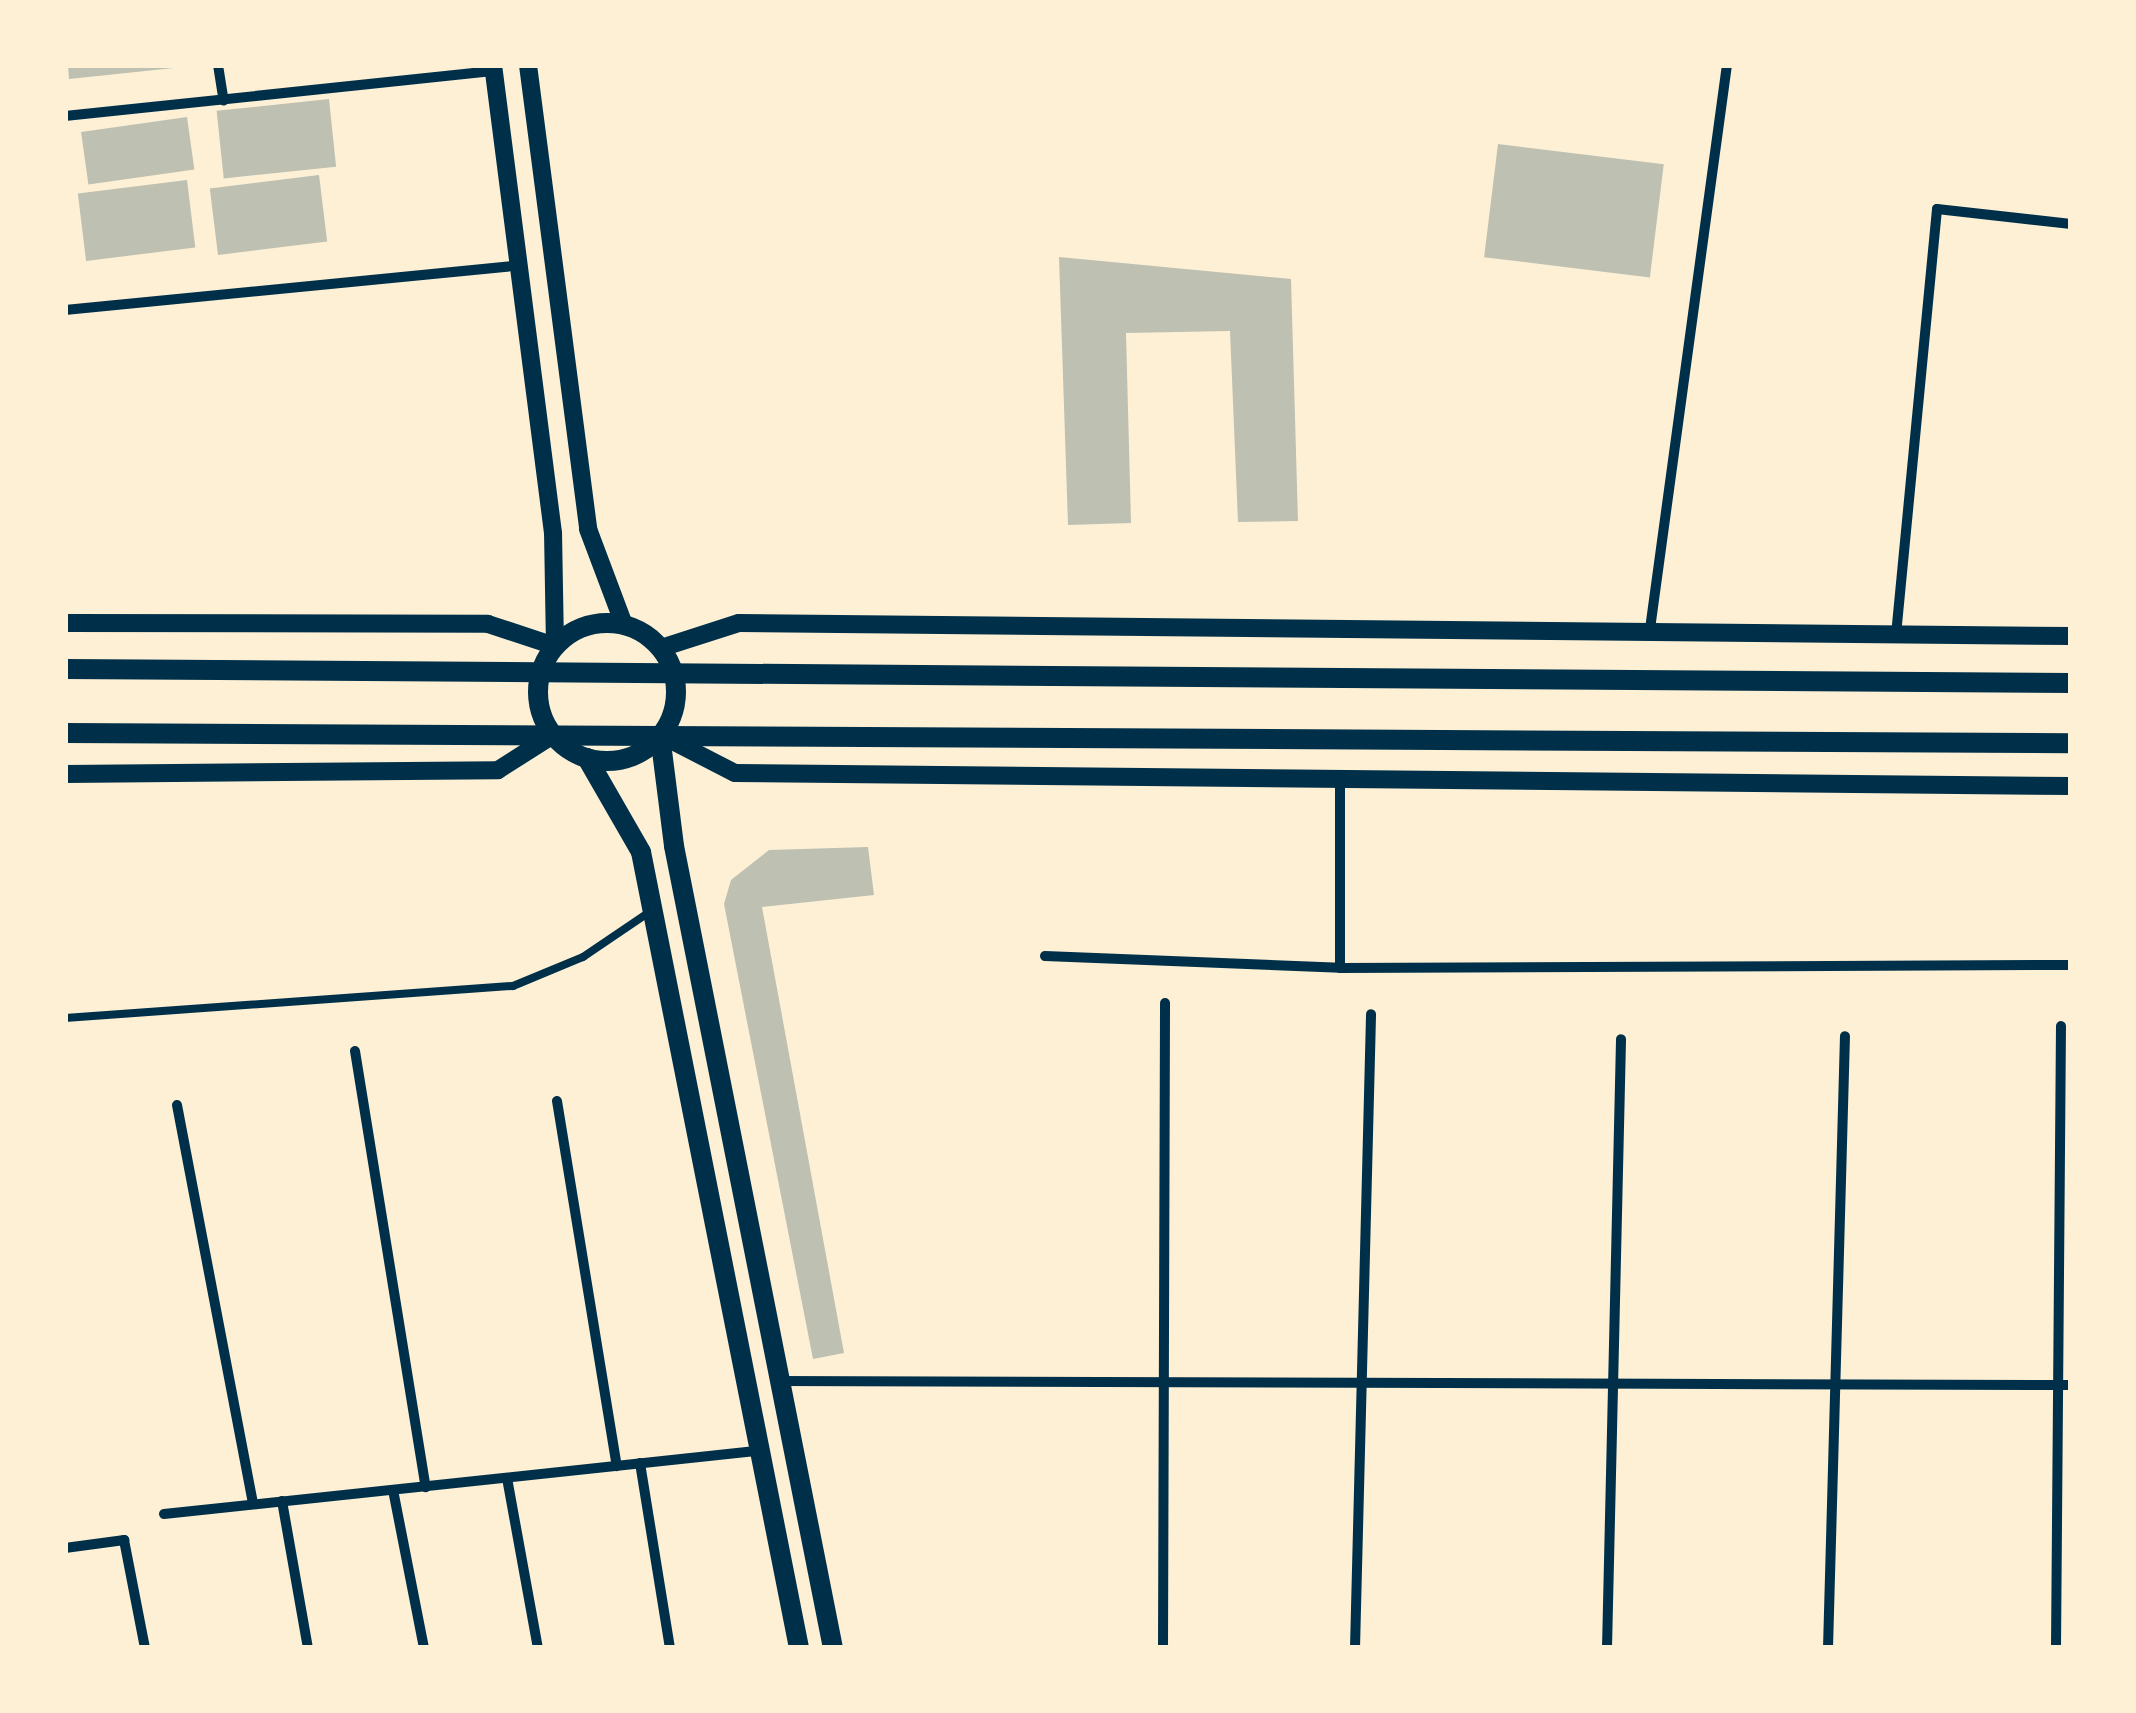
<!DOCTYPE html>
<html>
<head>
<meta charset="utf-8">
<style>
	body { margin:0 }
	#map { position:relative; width:2136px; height:1713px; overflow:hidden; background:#fdf0d5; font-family:Overpass,sans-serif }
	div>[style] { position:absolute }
	.building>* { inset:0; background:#bec0b2; transform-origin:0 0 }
	.service>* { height:8px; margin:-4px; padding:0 4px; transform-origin:4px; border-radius:4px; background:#003049 }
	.minor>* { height:10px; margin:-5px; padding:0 5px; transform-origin:5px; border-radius:5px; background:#003049 }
	.tertiary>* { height:18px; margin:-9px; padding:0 9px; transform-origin:9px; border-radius:9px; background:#003049 }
	.secondary>* { height:20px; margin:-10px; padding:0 10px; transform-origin:10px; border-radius:10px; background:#003049 }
	.secondary>.ring { margin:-10px; padding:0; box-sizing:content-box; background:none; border:20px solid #003049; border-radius:50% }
	span { translate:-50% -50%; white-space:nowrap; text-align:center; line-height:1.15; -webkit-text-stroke:8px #fdf0d5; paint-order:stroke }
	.frame { position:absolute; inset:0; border:68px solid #fdf0d5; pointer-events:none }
</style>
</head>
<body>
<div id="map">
	<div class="building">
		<i style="clip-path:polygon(68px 65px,174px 65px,174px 68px,69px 79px)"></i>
		<i style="left:329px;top:99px;width:68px;height:113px;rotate:84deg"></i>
		<i style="left:187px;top:117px;width:53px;height:107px;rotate:82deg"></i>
		<i style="left:1498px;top:144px;width:167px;height:114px;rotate:7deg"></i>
		<i style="left:319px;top:175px;width:67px;height:110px;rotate:83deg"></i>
		<i style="left:187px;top:180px;width:68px;height:110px;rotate:83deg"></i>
		<i style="clip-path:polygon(1059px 257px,1291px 279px,1298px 521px,1238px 522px,1230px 331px,1126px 333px,1131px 523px,1068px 525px)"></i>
		<i style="clip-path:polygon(868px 847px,874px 895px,762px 907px,844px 1353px,813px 1359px,724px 904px,731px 880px,769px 850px)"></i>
	</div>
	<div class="service">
		<i style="left:65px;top:1018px;width:449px;rotate:-4.1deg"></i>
		<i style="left:513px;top:986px;width:76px;rotate:-22.5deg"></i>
		<i style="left:583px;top:957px;width:78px;rotate:-34.1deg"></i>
	</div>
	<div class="minor">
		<i style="left:218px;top:65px;width:36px;rotate:81deg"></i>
		<i style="left:65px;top:116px;width:430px;rotate:-6deg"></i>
		<i style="left:65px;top:310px;width:454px;rotate:-5.6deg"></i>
		<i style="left:1650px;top:629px;width:569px;rotate:-82.23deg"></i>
		<i style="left:1896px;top:635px;width:428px;rotate:-84.5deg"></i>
		<i style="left:1937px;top:209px;width:135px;rotate:6.4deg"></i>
		<i style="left:1045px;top:956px;width:295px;rotate:2.3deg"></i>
		<i style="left:1340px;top:968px;width:731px;rotate:-0.24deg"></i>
		<i style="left:1340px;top:968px;width:186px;rotate:-90deg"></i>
		<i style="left:355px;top:1051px;width:442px;rotate:80.8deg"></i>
		<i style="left:557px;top:1101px;width:370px;rotate:80.7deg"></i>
		<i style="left:177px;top:1105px;width:406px;rotate:79.2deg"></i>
		<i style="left:777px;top:1381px;width:1294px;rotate:0.18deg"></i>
		<i style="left:640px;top:1463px;width:187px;rotate:80.8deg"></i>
		<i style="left:507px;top:1478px;width:173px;rotate:79.7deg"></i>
		<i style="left:393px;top:1490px;width:161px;rotate:78.9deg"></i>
		<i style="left:282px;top:1501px;width:149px;rotate:80deg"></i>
		<i style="left:164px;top:1514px;width:595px;rotate:-6.07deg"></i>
		<i style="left:65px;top:1548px;width:60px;rotate:-7.7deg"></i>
		<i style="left:124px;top:1540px;width:110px;rotate:79deg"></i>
		<i style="left:1163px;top:1648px;width:645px;rotate:-89.82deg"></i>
		<i style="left:1355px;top:1648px;width:634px;rotate:-88.55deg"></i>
		<i style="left:1607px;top:1648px;width:609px;rotate:-88.68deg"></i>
		<i style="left:1828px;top:1648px;width:612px;rotate:-88.41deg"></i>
		<i style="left:2056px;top:1648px;width:622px;rotate:-89.54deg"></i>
	</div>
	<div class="tertiary">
		<i style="left:528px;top:65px;width:468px;rotate:82.6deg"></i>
		<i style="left:588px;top:529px;width:103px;rotate:69.4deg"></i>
		<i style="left:65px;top:623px;width:423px;rotate:0.1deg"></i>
		<i style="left:488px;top:624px;width:71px;rotate:18.2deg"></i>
		<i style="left:555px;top:646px;width:113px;rotate:-91deg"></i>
		<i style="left:553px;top:533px;width:472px;rotate:-97.3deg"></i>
		<i style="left:661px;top:648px;width:82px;rotate:-17.8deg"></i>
		<i style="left:739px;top:623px;width:1332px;rotate:0.56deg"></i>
		<i style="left:661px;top:735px;width:83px;rotate:27.2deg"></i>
		<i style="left:735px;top:773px;width:1336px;rotate:0.56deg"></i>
		<i style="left:65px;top:774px;width:433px;rotate:-0.5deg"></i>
		<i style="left:498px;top:770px;width:65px;rotate:-32.5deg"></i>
	</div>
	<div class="secondary">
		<i class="ring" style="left:538px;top:623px;width:118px;height:118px"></i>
		<i style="left:65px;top:669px;width:2006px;rotate:0.4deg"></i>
		<i style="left:65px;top:733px;width:2006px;rotate:0.29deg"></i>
		<i style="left:660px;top:735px;width:112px;rotate:82.8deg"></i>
		<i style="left:674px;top:846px;width:818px;rotate:78.79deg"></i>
		<i style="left:587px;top:758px;width:108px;rotate:60.1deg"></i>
		<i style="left:641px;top:852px;width:812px;rotate:78.77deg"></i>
	</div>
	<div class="frame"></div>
</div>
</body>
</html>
